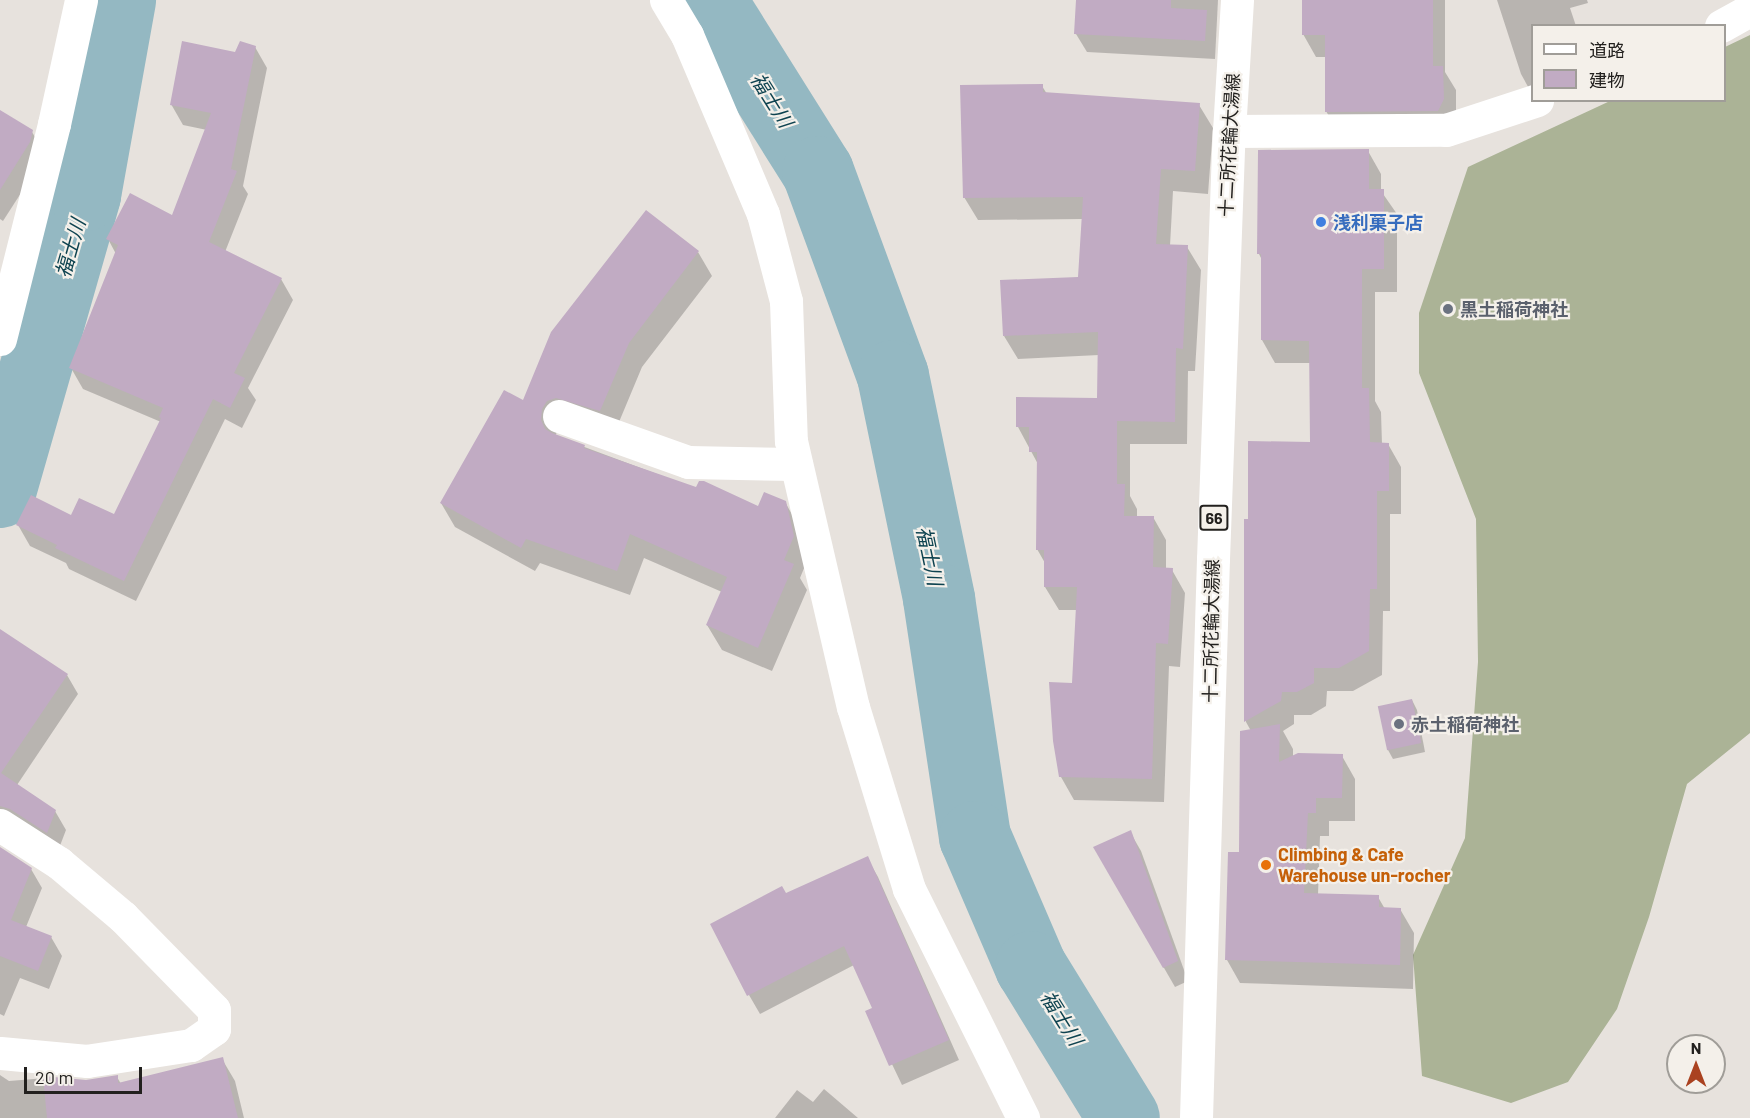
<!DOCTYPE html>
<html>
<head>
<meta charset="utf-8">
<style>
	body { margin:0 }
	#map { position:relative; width:1750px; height:1118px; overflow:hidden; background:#e7e2dd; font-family:Barlow,"Noto Sans JP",sans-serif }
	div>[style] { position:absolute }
	.forest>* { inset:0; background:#abb396 }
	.shadow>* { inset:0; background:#0003 }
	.river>* { height:72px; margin:-36px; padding:0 36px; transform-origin:36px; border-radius:36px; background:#94b8c2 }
	.building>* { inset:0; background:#c1abc3; transform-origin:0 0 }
	.minor>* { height:33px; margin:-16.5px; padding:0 16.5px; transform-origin:16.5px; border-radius:16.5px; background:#fff }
	.major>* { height:33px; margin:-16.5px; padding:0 16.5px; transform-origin:16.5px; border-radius:16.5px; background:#fff }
	.dots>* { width:16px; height:16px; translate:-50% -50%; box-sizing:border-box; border:3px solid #f4f0ea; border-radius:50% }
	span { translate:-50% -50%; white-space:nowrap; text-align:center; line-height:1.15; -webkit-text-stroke:4.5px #f4f0ea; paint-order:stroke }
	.shield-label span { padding:2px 4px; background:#f4f0ea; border:2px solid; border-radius:4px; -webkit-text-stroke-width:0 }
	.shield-label { font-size:16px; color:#22201e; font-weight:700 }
	.street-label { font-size:18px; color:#22201e }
	.shop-label { font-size:18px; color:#366cbe; font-weight:700 }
	.left { translate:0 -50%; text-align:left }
	.worship-label { font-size:18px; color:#5b616d; font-weight:700 }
	.food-label { font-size:18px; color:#c56008; font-weight:700 }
	.water-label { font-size:20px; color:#0e4350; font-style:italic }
	.legend { position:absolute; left:1531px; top:24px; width:195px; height:78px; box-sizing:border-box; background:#f4f0ea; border:2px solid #a09d98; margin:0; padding:8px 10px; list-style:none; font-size:18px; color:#22201e }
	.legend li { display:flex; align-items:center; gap:12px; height:30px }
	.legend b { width:30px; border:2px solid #a09d98 }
	.north { position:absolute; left:1666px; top:1034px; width:60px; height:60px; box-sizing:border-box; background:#f4f0ea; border:2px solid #a09d98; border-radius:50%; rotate:0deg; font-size:16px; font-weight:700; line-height:24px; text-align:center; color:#22201e }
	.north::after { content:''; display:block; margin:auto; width:21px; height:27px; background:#aa4220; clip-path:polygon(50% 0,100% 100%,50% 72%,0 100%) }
	.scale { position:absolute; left:24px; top:1067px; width:118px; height:27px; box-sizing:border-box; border:3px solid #22201e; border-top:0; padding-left:8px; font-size:18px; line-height:21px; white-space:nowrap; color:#22201e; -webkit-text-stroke:4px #f4f0ea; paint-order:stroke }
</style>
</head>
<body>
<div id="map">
	<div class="forest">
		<i style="clip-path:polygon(1750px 35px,1750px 733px,1687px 784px,1649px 917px,1617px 1009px,1568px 1082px,1511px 1103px,1422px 1076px,1413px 955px,1465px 838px,1478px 662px,1476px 519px,1419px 373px,1419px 313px,1468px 167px,1610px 101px,1724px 100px,1725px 47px)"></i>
	</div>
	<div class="shadow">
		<i style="clip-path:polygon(1078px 0,1218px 0,1215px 59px,1087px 52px,1076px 34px)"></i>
		<i style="clip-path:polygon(1303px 0,1445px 0,1445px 72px,1456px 90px,1456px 123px,1339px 134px,1326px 111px,1326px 57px,1316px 57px,1303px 34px)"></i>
		<i style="clip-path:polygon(1497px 0,1587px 0,1588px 3px,1570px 8px,1576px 26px,1532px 26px,1532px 94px,1521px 74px)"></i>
		<i style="clip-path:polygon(255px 47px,267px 68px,243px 186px,248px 194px,225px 252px,281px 279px,293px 300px,248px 388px,256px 400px,242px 428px,225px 419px,136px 601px,69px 569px,66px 563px,30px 546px,18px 525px,72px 517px,114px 516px,161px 422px,83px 389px,71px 368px,116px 254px,108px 239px,173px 217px,207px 130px,183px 125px,171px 104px,236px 53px)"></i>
		<i style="clip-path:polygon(1042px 86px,1047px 94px,1199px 105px,1213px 128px,1208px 194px,1173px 191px,1170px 246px,1187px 247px,1201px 270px,1195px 371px,1188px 371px,1187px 444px,1130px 444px,1130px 496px,1137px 509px,1137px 517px,1153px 517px,1166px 540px,1166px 569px,1172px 570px,1185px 593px,1180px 667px,1169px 666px,1164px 802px,1074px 800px,1061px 777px,1073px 684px,1078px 610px,1059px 610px,1045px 587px,1045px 563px,1037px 549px,1039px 466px,1018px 427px,1018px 399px,1099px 399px,1099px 355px,1018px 359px,1004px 336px,1079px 278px,1083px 219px,978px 220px,964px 197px)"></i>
		<i style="clip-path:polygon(0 111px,32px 132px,43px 151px,41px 162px,3px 221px,0 219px)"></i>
		<i style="clip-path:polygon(1259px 151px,1368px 151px,1381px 174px,1381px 191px,1397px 214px,1397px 292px,1375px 292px,1375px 401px,1381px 412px,1382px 444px,1388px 444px,1401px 467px,1401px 514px,1390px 514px,1390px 611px,1383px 611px,1382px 675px,1353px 691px,1327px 691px,1326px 706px,1311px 715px,1294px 715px,1294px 724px,1283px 731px,1293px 749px,1293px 757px,1342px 756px,1355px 779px,1355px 821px,1329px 821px,1329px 836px,1320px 836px,1318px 895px,1378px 897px,1385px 909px,1400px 909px,1414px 933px,1413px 989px,1240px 983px,1227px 960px,1241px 854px,1251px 731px,1246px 722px,1246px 521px,1249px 521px,1311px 443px,1310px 363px,1275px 363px,1262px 340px,1262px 260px,1259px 254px)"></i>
		<i style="clip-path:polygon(698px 252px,712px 276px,642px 367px,614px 434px,560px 426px,555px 436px,697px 489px,759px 508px,785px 502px,799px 527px,807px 561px,800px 578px,807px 590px,772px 671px,722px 650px,707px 625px,722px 592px,644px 558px,630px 595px,540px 563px,535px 571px,455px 527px,441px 503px,523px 403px)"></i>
		<i style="clip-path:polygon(0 630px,67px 675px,78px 694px,17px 785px,55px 811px,66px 830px,58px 851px,0 829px)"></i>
		<i style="clip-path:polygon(1412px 700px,1417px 710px,1425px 752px,1393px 759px,1388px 750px,1379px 707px)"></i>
		<i style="clip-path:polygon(1130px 832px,1141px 851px,1188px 981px,1175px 987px,1095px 848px)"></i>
		<i style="clip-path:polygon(0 849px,31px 869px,42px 888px,26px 927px,51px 937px,62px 956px,49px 989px,20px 978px,4px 1016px,0 1014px)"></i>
		<i style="clip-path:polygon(867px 858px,878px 877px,959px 1060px,902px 1085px,867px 1012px,874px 1009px,854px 965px,760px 1014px,749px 995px,786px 895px)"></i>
		<i style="clip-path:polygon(222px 1059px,235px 1081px,244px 1118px,0 1118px,0 1075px,9px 1081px,46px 1078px,90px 1081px,117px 1077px,121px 1084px)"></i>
		<i style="clip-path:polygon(824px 1089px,858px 1118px,775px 1118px,797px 1090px,813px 1102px)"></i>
	</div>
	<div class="river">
		<i style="left:710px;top:0;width:203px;rotate:57.9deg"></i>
		<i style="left:818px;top:172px;width:217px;rotate:69.8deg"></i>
		<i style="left:893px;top:376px;width:228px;rotate:78.3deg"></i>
		<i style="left:939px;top:599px;width:241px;rotate:81.4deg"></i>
		<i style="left:975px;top:837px;width:142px;rotate:66.7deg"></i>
		<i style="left:1031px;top:967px;width:177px;rotate:58.4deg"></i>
		<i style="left:0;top:492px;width:309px;rotate:-74deg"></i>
		<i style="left:85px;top:195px;width:198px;rotate:-79.8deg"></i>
	</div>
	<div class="building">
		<i style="clip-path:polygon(1076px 0,1171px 0,1171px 8px,1207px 10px,1205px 41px,1074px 34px)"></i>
		<i style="clip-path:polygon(1302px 0,1433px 0,1433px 66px,1443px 66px,1444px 99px,1438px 111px,1325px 112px,1325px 35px,1302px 35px)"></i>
		<i style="clip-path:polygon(182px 41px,235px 52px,240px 41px,256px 46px,231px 169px,237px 171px,209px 242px,282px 278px,234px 373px,245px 378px,230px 408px,213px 399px,124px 581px,55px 548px,57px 545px,16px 525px,31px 495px,71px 515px,79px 498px,114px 514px,161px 418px,159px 417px,163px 408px,69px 368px,118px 245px,106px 239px,130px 193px,172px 215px,211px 113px,170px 105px)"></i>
		<i style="clip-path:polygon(1043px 84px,1043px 92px,1200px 103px,1195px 171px,1161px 169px,1156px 244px,1188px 245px,1183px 349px,1176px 348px,1175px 422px,1117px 421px,1117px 484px,1125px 484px,1124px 516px,1154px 516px,1153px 567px,1173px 568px,1168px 644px,1156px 643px,1152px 779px,1059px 777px,1053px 741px,1049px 682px,1072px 683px,1077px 587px,1044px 587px,1044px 550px,1036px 550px,1037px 452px,1029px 452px,1029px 427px,1016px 427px,1016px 397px,1097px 398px,1098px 332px,1003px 336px,1000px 280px,1078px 277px,1083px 197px,963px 198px,960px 85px)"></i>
		<i style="clip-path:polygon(0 110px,33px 130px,30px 142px,0 190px)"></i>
		<i style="clip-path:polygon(1369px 149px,1369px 189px,1384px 189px,1384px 269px,1362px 269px,1362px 388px,1369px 388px,1370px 442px,1389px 443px,1389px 491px,1377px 491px,1377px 589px,1370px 589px,1369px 651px,1339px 668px,1314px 668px,1314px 683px,1297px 692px,1282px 692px,1281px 701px,1244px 722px,1244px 519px,1248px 519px,1248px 441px,1310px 442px,1309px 341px,1261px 340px,1261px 254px,1257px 254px,1258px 150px)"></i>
		<i style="clip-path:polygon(646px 210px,699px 251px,629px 343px,600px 411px,556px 398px,547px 401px,542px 409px,541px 420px,545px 429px,552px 433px,585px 445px,584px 448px,696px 487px,699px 481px,704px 481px,758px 506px,764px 492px,786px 501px,794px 536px,784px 560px,794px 564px,758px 648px,706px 625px,727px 577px,630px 534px,617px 571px,526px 539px,521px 548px,440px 503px,504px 390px,523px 400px,551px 332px)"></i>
		<i style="clip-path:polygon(0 629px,68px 674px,1px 773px,56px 810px,47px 833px,10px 809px,0 806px)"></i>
		<i style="left:1412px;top:699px;width:45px;height:35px;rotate:78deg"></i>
		<i style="clip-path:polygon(1280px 724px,1279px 762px,1298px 753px,1343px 754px,1342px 798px,1316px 798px,1316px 813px,1308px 813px,1304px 893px,1379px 895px,1379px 907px,1401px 908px,1400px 965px,1225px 960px,1228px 852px,1239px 852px,1240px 731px)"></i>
		<i style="clip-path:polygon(1131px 830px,1178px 961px,1163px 968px,1093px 847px)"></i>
		<i style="clip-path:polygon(0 847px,32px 868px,11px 920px,52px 936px,38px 971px,0 956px)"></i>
		<i style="clip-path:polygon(868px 856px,949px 1040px,889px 1066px,865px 1011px,872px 1008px,844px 946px,747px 996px,710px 924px,782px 886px,786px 893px)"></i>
		<i style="clip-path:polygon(223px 1057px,238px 1118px,47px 1118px,43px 1076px,86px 1080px,118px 1075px,118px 1083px)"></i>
	</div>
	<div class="minor">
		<i style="left:666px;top:0;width:41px;rotate:59deg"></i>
		<i style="left:687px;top:35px;width:194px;rotate:67deg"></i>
		<i style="left:763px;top:214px;width:90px;rotate:75.2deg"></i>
		<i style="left:786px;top:301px;width:140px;rotate:88deg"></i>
		<i style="left:791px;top:441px;width:273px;rotate:76.9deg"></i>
		<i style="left:853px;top:707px;width:190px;rotate:72.9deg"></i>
		<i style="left:909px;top:889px;width:256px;rotate:63.5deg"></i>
		<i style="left:1721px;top:26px;width:33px;rotate:-29deg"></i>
		<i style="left:1229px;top:131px;width:217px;rotate:-0.3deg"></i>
		<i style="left:1446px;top:130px;width:96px;rotate:-18.2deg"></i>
		<i style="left:0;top:339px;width:222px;rotate:-75.9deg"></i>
		<i style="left:54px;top:124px;width:127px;rotate:-77.7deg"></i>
		<i style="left:559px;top:416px;width:137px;rotate:19.6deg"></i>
		<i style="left:688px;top:462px;width:108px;rotate:1.1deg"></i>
		<i style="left:0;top:825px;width:70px;rotate:32.8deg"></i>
		<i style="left:59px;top:863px;width:84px;rotate:40.2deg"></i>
		<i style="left:123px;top:917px;width:130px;rotate:45.6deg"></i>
		<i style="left:214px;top:1010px;width:19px;rotate:90deg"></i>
		<i style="left:214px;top:1029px;width:28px;rotate:145deg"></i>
		<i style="left:191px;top:1045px;width:105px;rotate:171.3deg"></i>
		<i style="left:87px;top:1061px;width:87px;rotate:-174.7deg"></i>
	</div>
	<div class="major">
		<i style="left:1196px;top:1118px;width:559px;rotate:-88.26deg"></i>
		<i style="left:1213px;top:559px;width:428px;rotate:-87.9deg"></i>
		<i style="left:1229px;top:131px;width:131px;rotate:-86.5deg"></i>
	</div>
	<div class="dots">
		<i style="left:1321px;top:222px;background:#3f7fe0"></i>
		<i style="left:1448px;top:309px;background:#6b7280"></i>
		<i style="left:1399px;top:724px;background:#6b7280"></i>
		<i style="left:1266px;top:865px;background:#e8710a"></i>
	</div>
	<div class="shield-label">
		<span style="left:1214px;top:518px">66</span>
	</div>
	<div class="street-label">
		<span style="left:1229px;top:145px;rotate:-87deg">十二所花輪大湯線</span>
		<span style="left:1211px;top:631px;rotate:-89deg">十二所花輪大湯線</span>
	</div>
	<div class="shop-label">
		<span class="left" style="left:1333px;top:222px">浅利菓子店</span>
	</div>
	<div class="worship-label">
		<span class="left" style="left:1460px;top:309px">黒土稲荷神社</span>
		<span class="left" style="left:1411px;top:724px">赤土稲荷神社</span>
	</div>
	<div class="food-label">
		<span class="left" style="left:1278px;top:865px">Climbing &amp; Cafe<br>Warehouse un-rocher</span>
	</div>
	<div class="water-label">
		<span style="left:772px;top:100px;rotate:58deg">福士川</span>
		<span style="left:70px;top:248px;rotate:-74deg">福士川</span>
		<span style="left:930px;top:556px;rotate:78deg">福士川</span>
		<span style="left:1062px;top:1018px;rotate:58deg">福士川</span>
	</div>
	<ul class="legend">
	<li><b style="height:8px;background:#fff"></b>道路</li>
	<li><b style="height:16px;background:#c1abc3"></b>建物</li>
	</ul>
	<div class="north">N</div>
	<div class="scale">20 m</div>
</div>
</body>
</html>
